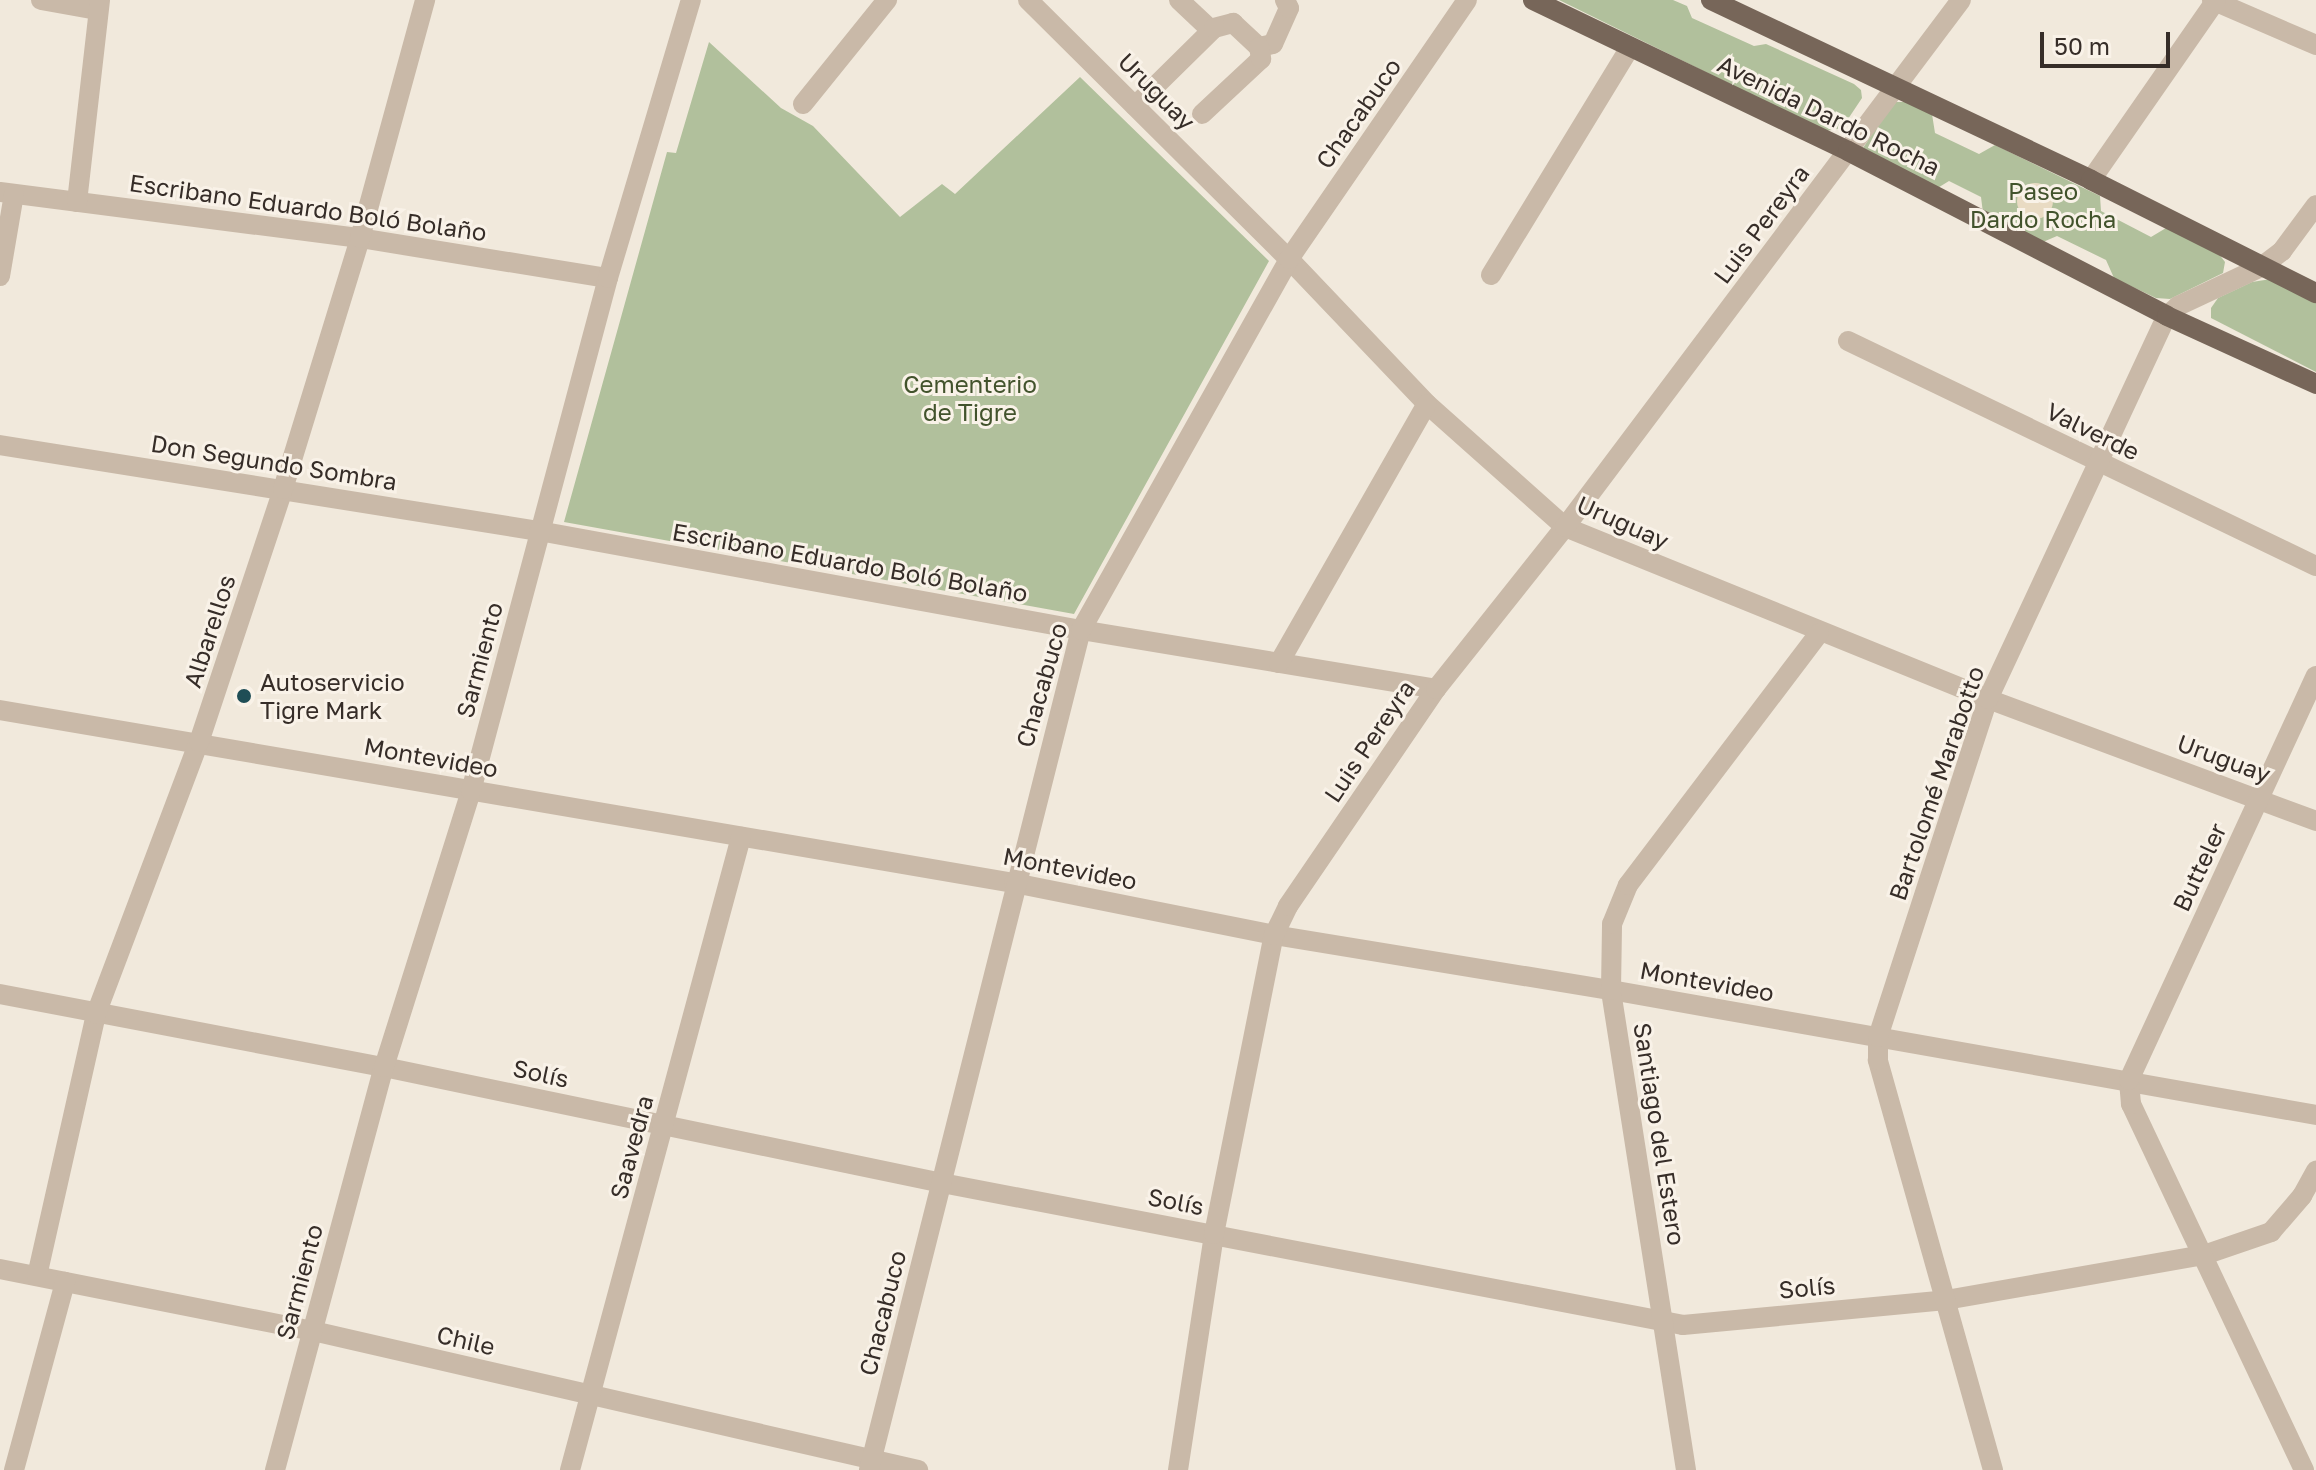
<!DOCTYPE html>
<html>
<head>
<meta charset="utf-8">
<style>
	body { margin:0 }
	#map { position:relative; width:2316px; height:1470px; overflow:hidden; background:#f1e9dc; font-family:"Golos Text",sans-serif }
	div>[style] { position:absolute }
	.green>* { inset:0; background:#b1c09c }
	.plaza>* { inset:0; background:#e9dbc3 }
	.round { border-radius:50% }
	.minor>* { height:20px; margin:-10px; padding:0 10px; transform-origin:10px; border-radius:10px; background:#c9b9a8 }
	.major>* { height:20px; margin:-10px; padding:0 10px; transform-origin:10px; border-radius:10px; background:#776659 }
	.dots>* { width:22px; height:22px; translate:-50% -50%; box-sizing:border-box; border:4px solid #f9f2e8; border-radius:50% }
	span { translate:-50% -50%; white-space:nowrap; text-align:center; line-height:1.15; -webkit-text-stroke:6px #f9f2e8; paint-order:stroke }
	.street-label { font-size:24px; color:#362d28 }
	.park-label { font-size:24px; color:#42532c }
	.poi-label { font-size:24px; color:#362d28 }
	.left { translate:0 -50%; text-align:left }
	.scale { position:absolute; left:2040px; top:32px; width:130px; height:36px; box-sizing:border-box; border:4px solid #362d28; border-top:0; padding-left:10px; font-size:24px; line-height:28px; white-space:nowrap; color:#362d28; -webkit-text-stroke:6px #f9f2e8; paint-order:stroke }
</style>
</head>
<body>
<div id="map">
	<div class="green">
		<i style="clip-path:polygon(1559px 0,1673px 0,1687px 6px,1692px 18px,1754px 46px,1766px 44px,1854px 84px,1861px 90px,1862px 98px,1842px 128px,1826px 131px)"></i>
		<i style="clip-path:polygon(709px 42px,781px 108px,813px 126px,900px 217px,942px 184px,955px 194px,1080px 77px,1269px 261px,1074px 614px,564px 522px,667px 152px,676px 153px)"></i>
		<i style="clip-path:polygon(1893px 102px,1905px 102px,1932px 114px,1935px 133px,1979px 154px,1995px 145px,2100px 196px,2101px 211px,2151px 237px,2166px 228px,2219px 254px,2225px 262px,2223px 273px,2170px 299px,2156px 298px,2114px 278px,2106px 260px,2057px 236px,2043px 242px,1983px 213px,1981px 197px,1949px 181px,1936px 189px,1863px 148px)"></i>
		<i style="clip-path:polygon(2271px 279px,2316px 298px,2316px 372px,2211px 318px,2211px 308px,2218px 298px,2252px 282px)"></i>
	</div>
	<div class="plaza">
		<i class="round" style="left:2017px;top:183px;width:36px;height:36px"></i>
	</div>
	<div class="minor">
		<i style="left:41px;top:0;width:58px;rotate:10deg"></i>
		<i style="left:1028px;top:0;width:368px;rotate:44.8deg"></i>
		<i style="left:1289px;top:259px;width:200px;rotate:46.4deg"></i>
		<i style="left:1427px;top:404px;width:185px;rotate:41.7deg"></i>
		<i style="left:1565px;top:527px;width:457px;rotate:22.1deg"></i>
		<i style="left:1988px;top:699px;width:350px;rotate:20.4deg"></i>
		<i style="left:1179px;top:0;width:44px;rotate:43.2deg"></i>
		<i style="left:2212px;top:0;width:113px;rotate:23.4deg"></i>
		<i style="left:803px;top:104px;width:134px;rotate:-51.1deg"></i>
		<i style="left:1135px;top:106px;width:111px;rotate:-44.6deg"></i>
		<i style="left:1214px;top:28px;width:20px;rotate:-15deg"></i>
		<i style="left:1233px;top:23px;width:35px;rotate:43deg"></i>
		<i style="left:1259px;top:47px;width:14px;rotate:-12deg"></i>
		<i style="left:1273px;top:44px;width:39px;rotate:-66deg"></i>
		<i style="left:1289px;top:8px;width:9px;rotate:-117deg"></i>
		<i style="left:1202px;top:114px;width:81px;rotate:-43deg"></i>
		<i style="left:1261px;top:59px;width:12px;rotate:-99deg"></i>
		<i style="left:2091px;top:180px;width:219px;rotate:-55.2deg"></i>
		<i style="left:0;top:192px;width:363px;rotate:7.3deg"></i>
		<i style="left:360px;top:238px;width:251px;rotate:9.2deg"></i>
		<i style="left:77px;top:202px;width:203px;rotate:-83.5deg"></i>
		<i style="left:1491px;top:275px;width:267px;rotate:-58.6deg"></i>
		<i style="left:0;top:276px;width:83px;rotate:-80.3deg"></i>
		<i style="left:1848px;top:341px;width:519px;rotate:25.68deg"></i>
		<i style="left:0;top:445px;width:546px;rotate:9.07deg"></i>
		<i style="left:539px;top:531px;width:551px;rotate:10.35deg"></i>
		<i style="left:1081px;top:630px;width:360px;rotate:9.4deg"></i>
		<i style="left:1279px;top:663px;width:298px;rotate:-60.3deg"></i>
		<i style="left:0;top:710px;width:1029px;rotate:9.68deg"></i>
		<i style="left:1014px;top:883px;width:265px;rotate:11.3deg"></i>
		<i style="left:1274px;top:935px;width:341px;rotate:9.3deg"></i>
		<i style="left:1611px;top:990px;width:716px;rotate:10.05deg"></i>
		<i style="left:0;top:994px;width:391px;rotate:10.8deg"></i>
		<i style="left:384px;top:1067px;width:570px;rotate:11.74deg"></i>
		<i style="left:942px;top:1183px;width:754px;rotate:10.85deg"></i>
		<i style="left:1683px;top:1325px;width:264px;rotate:-5.4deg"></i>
		<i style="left:1946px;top:1300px;width:262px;rotate:-9.9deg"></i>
		<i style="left:2204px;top:1255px;width:71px;rotate:-18.9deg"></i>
		<i style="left:2271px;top:1232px;width:48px;rotate:-49.3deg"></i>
		<i style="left:2302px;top:1196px;width:29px;rotate:-61deg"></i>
		<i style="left:0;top:1269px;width:319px;rotate:11.2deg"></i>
		<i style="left:313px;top:1331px;width:621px;rotate:12.94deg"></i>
		<i style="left:37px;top:1276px;width:269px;rotate:-77.3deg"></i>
		<i style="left:96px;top:1014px;width:291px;rotate:-69.3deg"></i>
		<i style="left:199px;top:742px;width:267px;rotate:-71.6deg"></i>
		<i style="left:283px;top:489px;width:263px;rotate:-72.9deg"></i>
		<i style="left:360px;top:238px;width:247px;rotate:-74.7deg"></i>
		<i style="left:14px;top:1470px;width:195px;rotate:-74.8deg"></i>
		<i style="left:275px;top:1470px;width:417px;rotate:-74.9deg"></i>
		<i style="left:384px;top:1067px;width:289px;rotate:-72.5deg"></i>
		<i style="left:471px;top:791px;width:531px;rotate:-75.05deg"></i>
		<i style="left:608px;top:278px;width:290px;rotate:-73.4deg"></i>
		<i style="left:570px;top:1470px;width:656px;rotate:-74.88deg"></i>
		<i style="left:869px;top:1470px;width:866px;rotate:-75.84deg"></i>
		<i style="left:1081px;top:630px;width:425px;rotate:-60.7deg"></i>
		<i style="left:1289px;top:259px;width:314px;rotate:-55.5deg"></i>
		<i style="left:1178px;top:1470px;width:239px;rotate:-81.3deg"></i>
		<i style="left:1214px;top:1234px;width:305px;rotate:-78.7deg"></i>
		<i style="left:1274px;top:935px;width:32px;rotate:-64deg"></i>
		<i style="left:1288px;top:906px;width:263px;rotate:-55.7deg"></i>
		<i style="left:1436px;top:689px;width:207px;rotate:-51.5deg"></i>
		<i style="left:1565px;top:527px;width:659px;rotate:-53.08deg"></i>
		<i style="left:1686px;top:1470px;width:486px;rotate:-98.9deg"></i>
		<i style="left:1611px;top:990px;width:66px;rotate:-89.1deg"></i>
		<i style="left:1612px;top:924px;width:42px;rotate:-67.7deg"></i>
		<i style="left:1628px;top:885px;width:316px;rotate:-52.8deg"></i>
		<i style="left:1993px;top:1470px;width:426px;rotate:-105.7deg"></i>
		<i style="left:1878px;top:1060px;width:23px;rotate:-90deg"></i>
		<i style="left:1878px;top:1037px;width:355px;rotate:-72deg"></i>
		<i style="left:1988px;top:699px;width:423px;rotate:-65deg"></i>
		<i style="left:2167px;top:316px;width:15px;rotate:-42deg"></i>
		<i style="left:2178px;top:306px;width:92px;rotate:-25.2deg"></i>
		<i style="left:2261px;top:267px;width:26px;rotate:-37deg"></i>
		<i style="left:2282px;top:251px;width:57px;rotate:-53.5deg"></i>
		<i style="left:2304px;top:1470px;width:405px;rotate:-115.3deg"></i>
		<i style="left:2131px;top:1104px;width:24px;rotate:-95deg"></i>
		<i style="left:2129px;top:1080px;width:445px;rotate:-65.2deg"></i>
	</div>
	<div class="major">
		<i style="left:1533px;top:0;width:349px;rotate:25.6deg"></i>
		<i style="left:1848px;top:151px;width:359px;rotate:27.3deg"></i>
		<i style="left:2167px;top:316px;width:164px;rotate:24.5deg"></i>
		<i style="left:1711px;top:0;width:420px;rotate:25.3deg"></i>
		<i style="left:2091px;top:180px;width:252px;rotate:26.7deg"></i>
	</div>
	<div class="dots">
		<i style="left:244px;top:696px;background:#1f4e56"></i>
	</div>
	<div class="street-label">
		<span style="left:1157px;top:91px;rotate:45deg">Uruguay</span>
		<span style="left:1358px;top:113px;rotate:-55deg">Chacabuco</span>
		<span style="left:1829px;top:115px;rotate:26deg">Avenida Dardo Rocha</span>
		<span style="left:308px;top:207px;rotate:8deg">Escribano Eduardo Boló Bolaño</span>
		<span style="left:1761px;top:224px;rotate:-53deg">Luis Pereyra</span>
		<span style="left:2093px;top:431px;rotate:26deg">Valverde</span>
		<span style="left:274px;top:462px;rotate:9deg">Don Segundo Sombra</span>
		<span style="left:1623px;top:522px;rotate:24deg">Uruguay</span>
		<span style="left:850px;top:562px;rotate:10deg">Escribano Eduardo Boló Bolaño</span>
		<span style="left:209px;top:631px;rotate:-72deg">Albarellos</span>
		<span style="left:479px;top:660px;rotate:-75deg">Sarmiento</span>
		<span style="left:1041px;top:685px;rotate:-74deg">Chacabuco</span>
		<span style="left:1369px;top:741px;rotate:-56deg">Luis Pereyra</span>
		<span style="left:431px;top:757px;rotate:10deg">Montevideo</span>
		<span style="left:2224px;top:758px;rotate:20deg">Uruguay</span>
		<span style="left:1936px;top:783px;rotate:-71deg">Bartolomé Marabotto</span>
		<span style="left:2199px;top:867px;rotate:-65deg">Butteler</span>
		<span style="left:1070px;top:868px;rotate:11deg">Montevideo</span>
		<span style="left:1707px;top:981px;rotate:10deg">Montevideo</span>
		<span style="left:541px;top:1073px;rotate:12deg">Solís</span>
		<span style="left:1660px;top:1134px;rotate:81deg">Santiago del Estero</span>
		<span style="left:631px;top:1147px;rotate:-75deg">Saavedra</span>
		<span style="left:1176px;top:1201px;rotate:11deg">Solís</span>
		<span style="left:299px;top:1282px;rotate:-75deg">Sarmiento</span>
		<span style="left:1807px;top:1287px;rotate:-5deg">Solís</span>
		<span style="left:882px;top:1313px;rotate:-76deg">Chacabuco</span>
		<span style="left:466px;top:1340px;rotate:13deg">Chile</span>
	</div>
	<div class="park-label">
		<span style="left:2043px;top:205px">Paseo<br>Dardo Rocha</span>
		<span style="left:970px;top:398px">Cementerio<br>de Tigre</span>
	</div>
	<div class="poi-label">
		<span class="left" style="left:260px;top:696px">Autoservicio<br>Tigre Mark</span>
	</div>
	<div class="scale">50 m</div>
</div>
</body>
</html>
